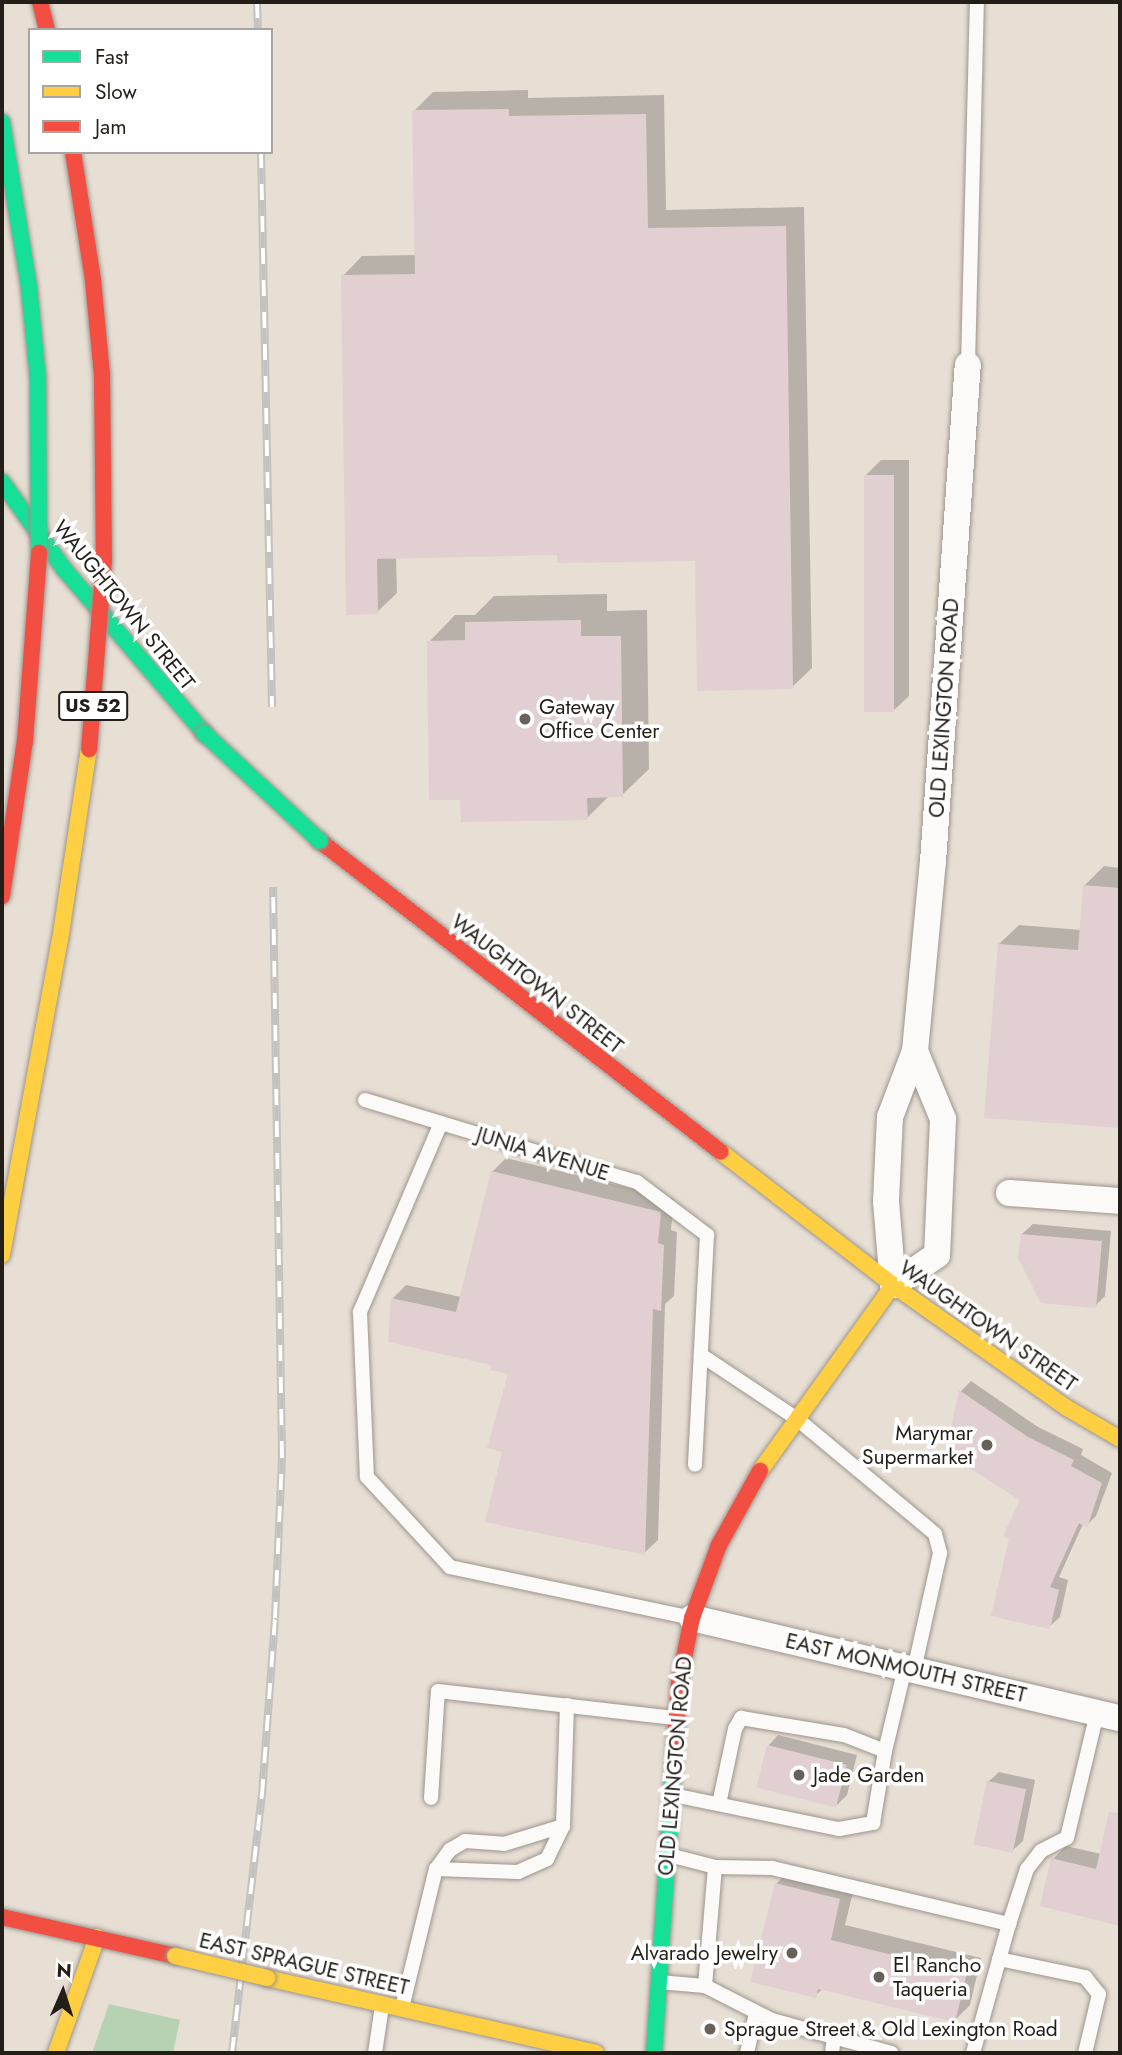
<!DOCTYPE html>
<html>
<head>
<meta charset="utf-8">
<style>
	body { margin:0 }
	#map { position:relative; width:1122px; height:2055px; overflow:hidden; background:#e7ded4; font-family:Jost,sans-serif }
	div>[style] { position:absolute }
	.green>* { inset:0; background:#b7d2b2 }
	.shadow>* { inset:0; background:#0003 }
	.building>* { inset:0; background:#e1cfd2; transform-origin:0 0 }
	.roads { filter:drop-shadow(0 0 2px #9c958d) drop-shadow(0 0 2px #9c958d) }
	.lane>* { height:14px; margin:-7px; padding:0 7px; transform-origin:7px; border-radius:7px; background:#fbfaf9 }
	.street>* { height:26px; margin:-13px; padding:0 13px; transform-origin:13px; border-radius:13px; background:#fbfaf9 }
	.fast>* { height:16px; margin:-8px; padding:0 8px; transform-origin:8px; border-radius:8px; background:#16e098 }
	.slow>* { height:16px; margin:-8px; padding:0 8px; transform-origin:8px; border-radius:8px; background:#ffcf43 }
	.jam>* { height:16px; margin:-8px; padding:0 8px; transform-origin:8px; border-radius:8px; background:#f24e42 }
	.rail>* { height:8px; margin-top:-4px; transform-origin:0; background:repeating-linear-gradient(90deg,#fff 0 16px,#c4c2c0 0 32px); box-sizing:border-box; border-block:2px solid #c4c2c0 }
	.bridges { filter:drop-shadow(0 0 2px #9c958d) drop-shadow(0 0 2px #9c958d) }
	.fast-bridge>* { height:16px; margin:-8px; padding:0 8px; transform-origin:8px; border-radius:8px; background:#16e098 }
	.slow-bridge>* { height:16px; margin:-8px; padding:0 8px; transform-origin:8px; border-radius:8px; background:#ffcf43 }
	.jam-bridge>* { height:16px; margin:-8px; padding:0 8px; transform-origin:8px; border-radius:8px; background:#f24e42 }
	.dots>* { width:19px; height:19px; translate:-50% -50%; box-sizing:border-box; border:4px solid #fff; border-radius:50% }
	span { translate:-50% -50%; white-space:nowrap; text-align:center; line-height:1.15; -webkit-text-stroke:7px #fff; paint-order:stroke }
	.shield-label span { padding:2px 5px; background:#fff; border:2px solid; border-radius:5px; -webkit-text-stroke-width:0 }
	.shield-label { font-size:19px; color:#241e18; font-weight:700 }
	.street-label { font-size:21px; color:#241e18 }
	.poi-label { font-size:21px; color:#241e18 }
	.left { translate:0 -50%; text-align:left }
	.right { translate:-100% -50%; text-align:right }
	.frame { position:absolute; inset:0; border:4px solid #241e18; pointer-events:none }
	.legend { position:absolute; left:28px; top:28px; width:245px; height:126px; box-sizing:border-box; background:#fff; border:2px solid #a7a5a3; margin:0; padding:9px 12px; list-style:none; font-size:21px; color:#241e18 }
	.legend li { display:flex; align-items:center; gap:14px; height:35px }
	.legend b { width:35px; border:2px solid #a7a5a3 }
	.north { position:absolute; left:28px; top:1957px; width:70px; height:70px; -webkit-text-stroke:5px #fff; paint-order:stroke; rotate:3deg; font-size:19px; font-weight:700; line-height:28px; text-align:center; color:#241e18 }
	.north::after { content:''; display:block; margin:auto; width:24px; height:32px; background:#241e18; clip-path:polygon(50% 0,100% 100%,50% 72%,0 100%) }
</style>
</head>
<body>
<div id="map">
	<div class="green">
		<i style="clip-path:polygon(109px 2004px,180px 2020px,173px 2053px,92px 2053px)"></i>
	</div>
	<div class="shadow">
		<i style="clip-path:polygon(528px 90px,528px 98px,664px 95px,666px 210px,804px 207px,812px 668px,792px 687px,696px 559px,558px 554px,396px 557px,397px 593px,377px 612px,343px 276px,362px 256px,417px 255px,414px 111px,433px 92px)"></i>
		<i style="clip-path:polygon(881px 460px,909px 460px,909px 696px,893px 711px,866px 475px)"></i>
		<i style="clip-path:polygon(607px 594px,607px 611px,647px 610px,649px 769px,622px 795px,609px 796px,587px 818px,462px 798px,429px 642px,455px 615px,475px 615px,494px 596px)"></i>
		<i style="clip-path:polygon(1104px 866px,1120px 868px,1120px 1127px,986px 1116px,999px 944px,1019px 925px,1081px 930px,1085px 885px)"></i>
		<i style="clip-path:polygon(506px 1158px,674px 1199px,671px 1230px,677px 1232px,674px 1296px,665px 1304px,658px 1540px,644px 1553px,504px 1450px,510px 1373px,493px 1364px,390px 1341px,393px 1298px,406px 1285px,461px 1297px,492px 1172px)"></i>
		<i style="clip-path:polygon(1033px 1224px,1111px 1231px,1105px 1296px,1095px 1306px,1022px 1234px)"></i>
		<i style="clip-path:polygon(971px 1381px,1038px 1427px,1083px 1449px,1081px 1455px,1112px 1473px,1096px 1516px,1086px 1526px,1083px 1524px,1059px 1577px,1068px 1580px,1060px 1617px,1049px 1627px,1022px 1500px,948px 1453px,961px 1391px)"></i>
		<i style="clip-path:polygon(778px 1735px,857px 1755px,847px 1795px,837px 1805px,768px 1746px)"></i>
		<i style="clip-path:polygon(999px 1772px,1035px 1780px,1023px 1841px,1012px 1851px,988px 1782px)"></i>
		<i style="clip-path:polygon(1115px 1835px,1120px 1837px,1120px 1924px,1042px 1905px,1053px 1859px,1066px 1846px,1101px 1854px)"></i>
		<i style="clip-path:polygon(791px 1869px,855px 1884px,845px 1925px,981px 1958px,970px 2005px,955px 2020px,823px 1988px,815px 1996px,776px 1884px)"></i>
	</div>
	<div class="building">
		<i style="clip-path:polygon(509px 109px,509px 116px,646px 114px,648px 228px,786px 226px,793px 689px,697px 691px,695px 561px,557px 563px,557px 555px,377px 559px,378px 614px,346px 615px,341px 275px,415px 274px,412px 110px)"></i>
		<i style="left:864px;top:475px;width:30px;height:237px"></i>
		<i style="clip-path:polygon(581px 620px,581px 636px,621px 636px,623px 797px,587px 798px,588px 820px,461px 822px,460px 800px,429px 800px,427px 641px,465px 640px,465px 622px)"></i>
		<i style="clip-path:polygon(1083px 885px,1120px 888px,1120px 1128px,984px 1118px,998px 944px,1078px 950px)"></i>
		<i style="clip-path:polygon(491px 1171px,661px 1212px,658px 1243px,664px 1245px,661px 1311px,653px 1309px,645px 1555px,485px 1522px,502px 1452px,487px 1448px,508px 1374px,491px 1370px,491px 1365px,388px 1342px,391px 1298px,456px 1312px)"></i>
		<i style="clip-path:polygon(1021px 1234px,1102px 1241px,1096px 1308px,1041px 1303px,1018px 1258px)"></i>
		<i style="clip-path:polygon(959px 1390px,1028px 1437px,1074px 1460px,1071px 1466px,1102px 1483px,1087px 1528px,1079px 1523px,1050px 1587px,1059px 1590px,1050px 1629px,991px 1616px,1009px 1539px,1003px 1536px,1020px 1500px,946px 1453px)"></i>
		<i style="left:767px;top:1745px;width:82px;height:44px;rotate:14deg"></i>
		<i style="left:987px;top:1781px;width:40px;height:65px;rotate:12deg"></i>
		<i style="clip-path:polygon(1109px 1812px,1120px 1813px,1120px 1926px,1040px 1906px,1051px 1858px,1096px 1869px)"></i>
		<i style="clip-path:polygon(775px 1883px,840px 1899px,831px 1940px,967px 1973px,955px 2022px,818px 1989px,816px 1998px,750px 1982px)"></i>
	</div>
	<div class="roads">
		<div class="lane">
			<i style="left:968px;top:365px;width:363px;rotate:-88.6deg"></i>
			<i style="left:365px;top:1100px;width:284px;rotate:16.8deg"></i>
			<i style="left:637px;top:1182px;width:88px;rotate:37.1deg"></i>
			<i style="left:707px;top:1235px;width:230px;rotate:93deg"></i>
			<i style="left:441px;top:1123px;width:206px;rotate:113.2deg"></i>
			<i style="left:360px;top:1312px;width:165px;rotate:87.6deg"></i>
			<i style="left:367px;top:1477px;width:122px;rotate:47.3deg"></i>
			<i style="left:450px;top:1567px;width:246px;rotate:11.9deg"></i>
			<i style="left:701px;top:1355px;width:114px;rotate:33.6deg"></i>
			<i style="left:796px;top:1418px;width:181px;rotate:39.8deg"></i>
			<i style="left:935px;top:1534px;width:20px;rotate:75deg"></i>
			<i style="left:940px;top:1553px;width:120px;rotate:102.5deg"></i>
			<i style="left:673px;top:1795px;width:169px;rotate:11.6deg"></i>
			<i style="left:839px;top:1829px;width:35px;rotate:-10deg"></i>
			<i style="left:873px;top:1823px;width:73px;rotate:-80.5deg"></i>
			<i style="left:885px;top:1751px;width:85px;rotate:-76.5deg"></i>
			<i style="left:431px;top:1798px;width:107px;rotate:-86.3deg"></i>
			<i style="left:438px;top:1691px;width:238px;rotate:6.5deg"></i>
			<i style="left:719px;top:1804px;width:77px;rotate:-78deg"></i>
			<i style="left:735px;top:1729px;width:13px;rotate:-61deg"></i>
			<i style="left:741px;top:1718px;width:104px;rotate:9.4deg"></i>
			<i style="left:844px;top:1735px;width:44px;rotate:21.3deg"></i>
			<i style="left:669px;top:1855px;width:48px;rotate:14.6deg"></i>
			<i style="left:715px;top:1867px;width:57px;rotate:1deg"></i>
			<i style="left:772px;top:1868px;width:244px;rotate:13.3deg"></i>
			<i style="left:1009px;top:1924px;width:134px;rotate:105.6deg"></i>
			<i style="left:436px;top:1869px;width:24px;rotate:-54deg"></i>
			<i style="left:450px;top:1850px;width:17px;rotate:-31deg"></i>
			<i style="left:465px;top:1841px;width:39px;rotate:4deg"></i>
			<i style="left:504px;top:1844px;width:62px;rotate:-17deg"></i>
			<i style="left:1009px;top:1924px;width:58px;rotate:-71.9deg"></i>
			<i style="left:1027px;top:1869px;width:23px;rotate:-52deg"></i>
			<i style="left:1041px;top:1851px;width:29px;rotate:-27deg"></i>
			<i style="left:1067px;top:1838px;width:129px;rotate:-76.5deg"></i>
			<i style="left:999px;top:1959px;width:88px;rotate:11.8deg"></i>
			<i style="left:1085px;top:1977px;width:22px;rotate:51deg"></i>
			<i style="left:1099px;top:1994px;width:61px;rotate:103.3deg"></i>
			<i style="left:659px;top:1982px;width:46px;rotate:5deg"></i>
			<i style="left:705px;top:1986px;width:119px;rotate:-85.2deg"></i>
			<i style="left:705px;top:1986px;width:75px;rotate:26.9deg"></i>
			<i style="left:772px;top:2020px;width:124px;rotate:15.4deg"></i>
			<i style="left:402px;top:2008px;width:143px;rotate:-76.3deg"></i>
			<i style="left:436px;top:1869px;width:82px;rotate:2.1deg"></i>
			<i style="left:518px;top:1872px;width:32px;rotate:-24deg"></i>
			<i style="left:547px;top:1859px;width:37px;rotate:-64deg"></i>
			<i style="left:563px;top:1826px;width:121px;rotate:-88.1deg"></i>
			<i style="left:375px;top:2053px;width:48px;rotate:-81.5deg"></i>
			<i style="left:747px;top:2053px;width:41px;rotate:-77.3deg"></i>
			<i style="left:832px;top:2053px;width:16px;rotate:-83deg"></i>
		</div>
		<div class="street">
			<i style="left:915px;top:1051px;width:74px;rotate:67.6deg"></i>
			<i style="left:943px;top:1119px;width:136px;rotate:92.5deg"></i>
			<i style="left:937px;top:1255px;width:53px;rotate:145.7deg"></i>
			<i style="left:893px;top:1285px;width:84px;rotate:-94.8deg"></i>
			<i style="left:886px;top:1201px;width:84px;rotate:-87.3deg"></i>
			<i style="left:890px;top:1117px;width:71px;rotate:-69.3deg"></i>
			<i style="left:915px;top:1051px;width:190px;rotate:-84.6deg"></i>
			<i style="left:933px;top:862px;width:498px;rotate:-86deg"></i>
			<i style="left:1009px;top:1193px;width:111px;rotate:4.1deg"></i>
			<i style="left:692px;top:1618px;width:440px;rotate:13.2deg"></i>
		</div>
		<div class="fast">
			<i style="left:2px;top:482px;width:107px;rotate:54.5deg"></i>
			<i style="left:64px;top:569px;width:216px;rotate:49.5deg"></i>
			<i style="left:654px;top:2053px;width:283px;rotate:-86.1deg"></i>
		</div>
		<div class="slow">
			<i style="left:721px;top:1152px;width:217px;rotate:37.7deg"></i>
			<i style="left:893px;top:1285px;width:213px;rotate:35.3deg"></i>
			<i style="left:1067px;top:1408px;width:61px;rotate:30.3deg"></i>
			<i style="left:760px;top:1471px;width:229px;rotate:-54.4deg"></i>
			<i style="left:267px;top:1978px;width:337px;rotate:12.8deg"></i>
			<i style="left:56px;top:2053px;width:123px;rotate:-70.5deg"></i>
		</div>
		<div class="jam">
			<i style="left:40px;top:2px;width:29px;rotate:76deg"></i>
			<i style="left:320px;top:841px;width:507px;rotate:37.8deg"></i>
			<i style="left:673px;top:1771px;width:88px;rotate:-86.1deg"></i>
			<i style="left:679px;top:1683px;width:66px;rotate:-78.7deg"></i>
			<i style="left:692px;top:1618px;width:78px;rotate:-69.7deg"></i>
			<i style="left:719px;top:1545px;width:85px;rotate:-61deg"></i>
			<i style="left:2px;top:1917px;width:177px;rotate:12.7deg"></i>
		</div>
	</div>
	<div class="rail">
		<i style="left:257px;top:2px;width:28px;rotate:88deg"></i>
		<i style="left:261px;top:152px;width:555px;rotate:88.86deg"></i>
		<i style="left:232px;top:2053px;width:260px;rotate:-83.4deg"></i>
		<i style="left:262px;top:1795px;width:177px;rotate:-85.8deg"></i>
		<i style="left:275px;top:1618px;width:161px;rotate:-87.5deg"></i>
		<i style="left:282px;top:1457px;width:570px;rotate:-90.9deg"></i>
	</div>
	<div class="bridges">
		<div class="fast-bridge">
			<i style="left:2px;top:122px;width:167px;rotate:80.7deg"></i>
			<i style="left:29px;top:287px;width:92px;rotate:84.4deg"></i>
			<i style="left:38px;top:379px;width:174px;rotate:89.7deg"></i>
			<i style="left:204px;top:733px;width:158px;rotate:43deg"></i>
		</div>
		<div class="slow-bridge">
			<i style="left:2px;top:1255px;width:320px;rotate:-79.6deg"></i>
			<i style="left:60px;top:940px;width:193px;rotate:-81.4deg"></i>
			<i style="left:175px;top:1956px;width:95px;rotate:13.4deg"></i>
		</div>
		<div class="jam-bridge">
			<i style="left:73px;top:152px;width:130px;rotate:81.1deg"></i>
			<i style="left:93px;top:280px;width:95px;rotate:84.6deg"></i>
			<i style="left:102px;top:375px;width:185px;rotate:89.4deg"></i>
			<i style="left:104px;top:560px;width:190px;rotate:94.5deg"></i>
			<i style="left:2px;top:896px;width:157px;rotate:-81.6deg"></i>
			<i style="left:25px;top:741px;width:189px;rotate:-85.7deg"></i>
		</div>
	</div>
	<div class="dots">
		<i style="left:525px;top:719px;background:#68615a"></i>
		<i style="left:987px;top:1445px;background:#68615a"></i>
		<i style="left:799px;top:1775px;background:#68615a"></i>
		<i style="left:792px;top:1953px;background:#68615a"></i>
		<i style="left:879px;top:1977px;background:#68615a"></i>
		<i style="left:710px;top:2029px;background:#68615a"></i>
	</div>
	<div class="shield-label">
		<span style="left:93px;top:706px">US 52</span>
	</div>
	<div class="street-label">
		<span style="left:124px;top:605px;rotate:51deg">WAUGHTOWN STREET</span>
		<span style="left:944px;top:708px;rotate:-86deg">OLD LEXINGTON ROAD</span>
		<span style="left:537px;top:984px;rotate:38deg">WAUGHTOWN STREET</span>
		<span style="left:543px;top:1154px;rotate:17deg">JUNIA AVENUE</span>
		<span style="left:988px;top:1326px;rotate:35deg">WAUGHTOWN STREET</span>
		<span style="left:906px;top:1668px;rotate:13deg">EAST MONMOUTH STREET</span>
		<span style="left:675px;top:1766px;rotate:-85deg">OLD LEXINGTON ROAD</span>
		<span style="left:304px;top:1964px;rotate:13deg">EAST SPRAGUE STREET</span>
	</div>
	<div class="poi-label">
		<span class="left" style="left:539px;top:719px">Gateway<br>Office Center</span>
		<span class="right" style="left:973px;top:1445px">Marymar<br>Supermarket</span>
		<span class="left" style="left:813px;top:1775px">Jade Garden</span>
		<span class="right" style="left:778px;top:1953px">Alvarado Jewelry</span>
		<span class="left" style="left:893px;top:1977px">El Rancho<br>Taqueria</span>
		<span class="left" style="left:724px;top:2029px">Sprague Street &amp; Old Lexington Road</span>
	</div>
	<div class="frame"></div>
	<ul class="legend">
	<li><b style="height:9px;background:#16e098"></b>Fast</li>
	<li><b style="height:9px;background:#ffcf43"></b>Slow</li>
	<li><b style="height:9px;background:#f24e42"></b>Jam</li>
	</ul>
	<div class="north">N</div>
</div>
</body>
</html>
